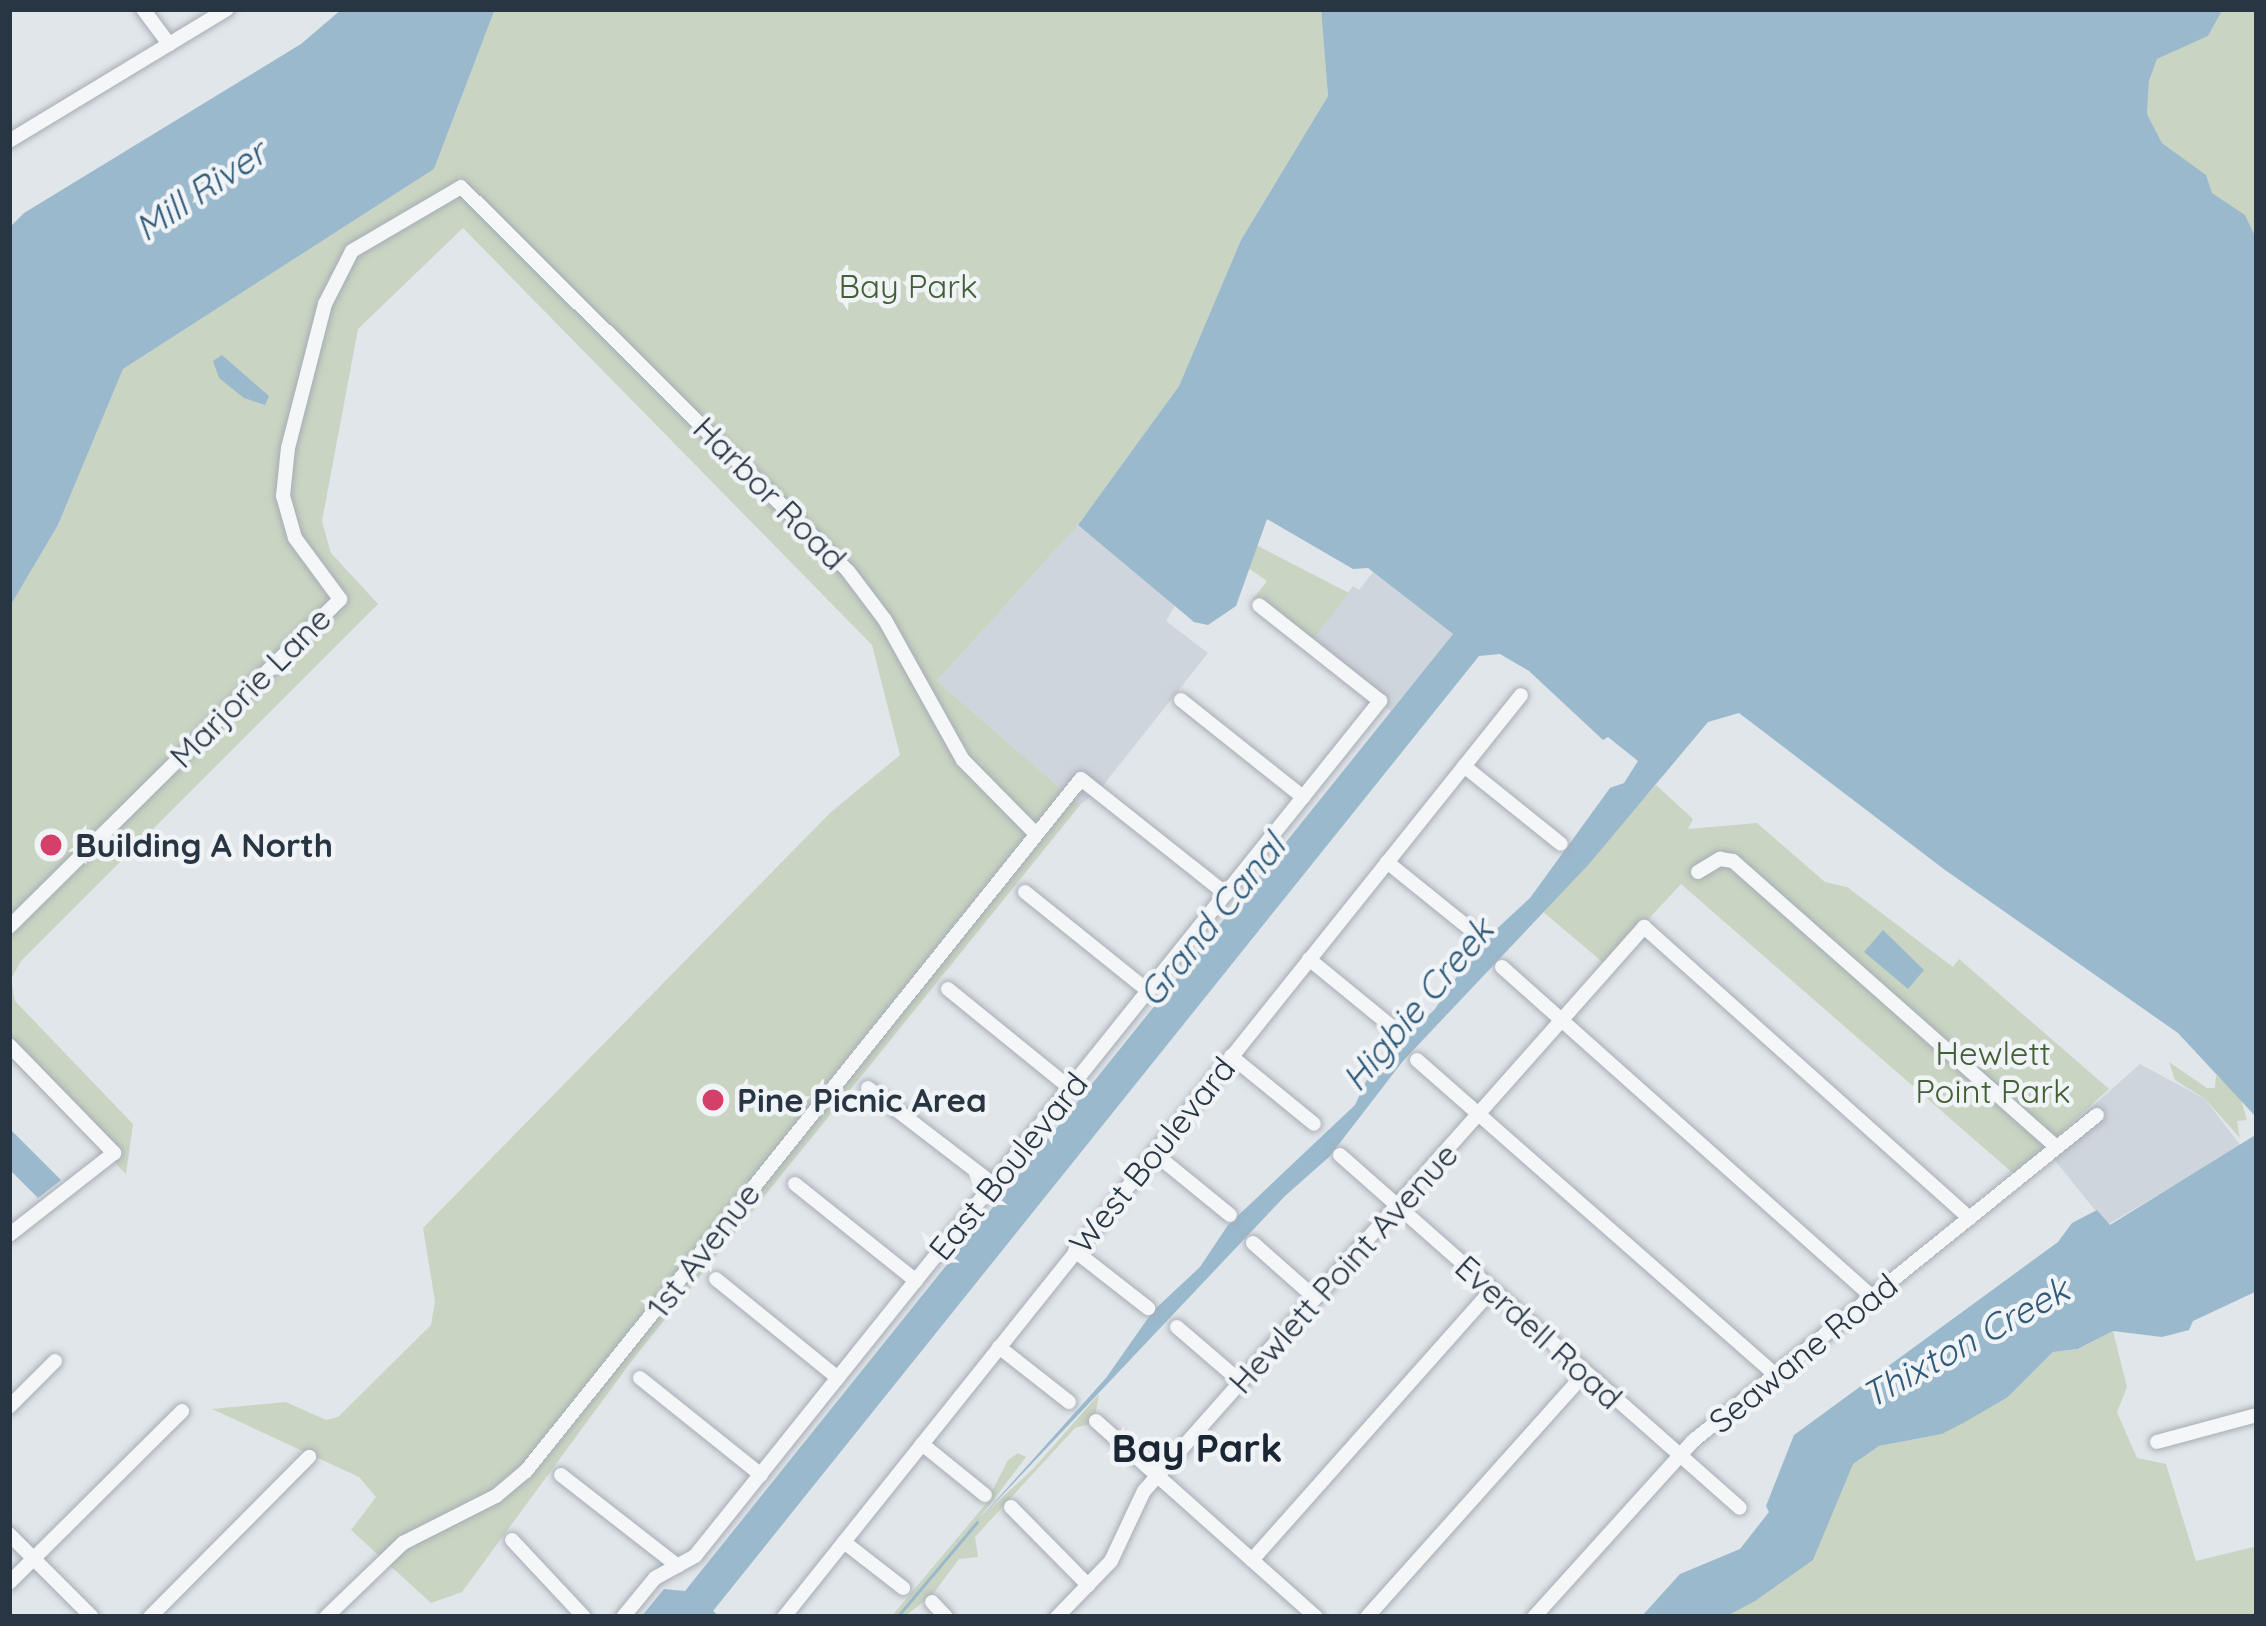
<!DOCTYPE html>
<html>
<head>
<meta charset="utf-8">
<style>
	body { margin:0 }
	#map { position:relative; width:2266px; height:1626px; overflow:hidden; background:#e1e6ea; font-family:Quicksand,sans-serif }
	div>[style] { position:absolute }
	.built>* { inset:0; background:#cfd5dc }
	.green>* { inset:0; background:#c9d5c2 }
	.water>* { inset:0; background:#9ab9cc }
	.stream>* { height:3px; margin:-1.5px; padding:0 1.5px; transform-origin:1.5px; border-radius:1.5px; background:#9ab9cc }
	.roads { filter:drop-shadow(0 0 3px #a6adb5) drop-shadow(0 0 3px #a6adb5) }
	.minor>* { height:14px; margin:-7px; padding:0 7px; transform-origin:7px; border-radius:7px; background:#f4f6f8 }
	.dots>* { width:33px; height:33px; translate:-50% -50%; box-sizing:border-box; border:6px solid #f1f4f7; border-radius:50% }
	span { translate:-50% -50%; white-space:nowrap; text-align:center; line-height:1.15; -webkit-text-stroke:9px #f1f4f7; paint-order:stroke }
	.park-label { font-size:33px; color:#425f35 }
	.street-label { font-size:33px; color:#283543 }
	.poi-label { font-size:33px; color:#283543; font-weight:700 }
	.left { translate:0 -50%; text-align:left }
	.water-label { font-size:36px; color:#305a79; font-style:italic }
	.quarter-label { font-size:39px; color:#1a2634; font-weight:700 }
	.frame { position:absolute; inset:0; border:12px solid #283543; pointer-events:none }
</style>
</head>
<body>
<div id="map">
	<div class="built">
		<i style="clip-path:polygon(1078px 525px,1176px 604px,1166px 621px,1208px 653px,1101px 788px,1080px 805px,937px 681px)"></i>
		<i style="clip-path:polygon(1373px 572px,1453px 634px,1391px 711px,1309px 645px,1353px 586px,1359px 590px)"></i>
		<i style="clip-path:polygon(2140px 1064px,2205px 1099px,2241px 1146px,2107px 1225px,2045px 1148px)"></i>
	</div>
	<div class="green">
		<i style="clip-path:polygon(495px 9px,1321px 9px,1328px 96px,1241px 240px,1179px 386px,1078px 525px,937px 681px,1080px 805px,633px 1359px,462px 1592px,431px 1603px,351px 1530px,376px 1497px,359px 1477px,212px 1409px,286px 1402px,326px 1420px,338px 1417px,431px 1325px,435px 1301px,423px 1228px,830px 813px,900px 755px,872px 645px,463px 228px,358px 329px,322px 521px,331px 553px,378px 604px,21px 961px,11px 979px,15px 1001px,133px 1124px,126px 1174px,9px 1057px,9px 608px,58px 525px,123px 369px,434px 169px)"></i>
		<i style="clip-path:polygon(2223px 9px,2257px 9px,2257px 240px,2245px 215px,2211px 193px,2205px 175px,2162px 143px,2147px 114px,2149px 81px,2157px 59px,2208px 36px)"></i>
		<i style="clip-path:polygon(1256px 545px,1349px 593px,1309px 645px,1253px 599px,1267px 581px,1247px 567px)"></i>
		<i style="clip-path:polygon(1656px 785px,1693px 819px,1688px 829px,1757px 823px,1825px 882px,1847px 887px,1953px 967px,1959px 959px,2109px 1089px,2015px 1175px,1681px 884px,1606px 965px,1542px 911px)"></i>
		<i style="clip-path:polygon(2169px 1062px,2207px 1088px,2215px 1088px,2216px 1075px,2240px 1096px,2247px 1120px,2237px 1121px,2240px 1138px,2205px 1099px,2175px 1080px)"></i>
		<i style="clip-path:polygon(2113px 1331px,2127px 1387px,2117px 1412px,2137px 1458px,2166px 1464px,2196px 1561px,2257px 1546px,2257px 1617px,1725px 1617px,1813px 1560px,1852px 1464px,1879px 1446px,1942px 1434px,2008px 1397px,2053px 1352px,2079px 1349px)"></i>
		<i style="clip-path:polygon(1099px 1394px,1094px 1423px,1075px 1428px,975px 1537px,978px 1557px,959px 1559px,933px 1594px,904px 1617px,891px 1617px,985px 1505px,1008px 1460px,1018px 1453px,1026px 1457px,979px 1519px,1034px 1468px)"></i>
	</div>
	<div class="water">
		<i style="clip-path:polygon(342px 9px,495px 9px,434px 169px,123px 369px,58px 525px,9px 608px,9px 228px,24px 213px,301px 44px)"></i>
		<i style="clip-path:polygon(1321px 9px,2223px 9px,2208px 36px,2157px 59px,2149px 81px,2147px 114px,2162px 143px,2206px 175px,2212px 193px,2245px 215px,2257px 240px,2257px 1118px,2178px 1033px,1945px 870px,1739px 713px,1708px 722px,1589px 864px,1403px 1061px,1329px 1157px,1285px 1196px,974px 1525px,1106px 1378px,1153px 1311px,1200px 1267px,1228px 1225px,1355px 1105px,1370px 1073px,1435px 1009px,1476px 948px,1530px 898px,1610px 788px,1624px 783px,1638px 761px,1608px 737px,1603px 740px,1529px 671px,1500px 654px,1479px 656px,713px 1611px,720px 1617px,641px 1617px,664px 1589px,685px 1591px,1453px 634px,1368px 568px,1353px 569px,1267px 519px,1236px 606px,1208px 625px,1194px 622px,1078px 525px,1179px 386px,1241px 240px,1328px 96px)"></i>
		<i style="clip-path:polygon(222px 355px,269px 396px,265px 405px,244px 398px,219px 378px,213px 361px)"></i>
		<i style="clip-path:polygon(1883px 930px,1924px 970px,1908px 989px,1864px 952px)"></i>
		<i style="clip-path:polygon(9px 1128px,61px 1180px,38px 1198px,9px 1169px)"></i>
		<i style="clip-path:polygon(2257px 1134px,2257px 1291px,2193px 1321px,2189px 1330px,2162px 1337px,2113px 1331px,2078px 1349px,2053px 1352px,2008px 1397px,1965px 1422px,1942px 1434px,1879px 1446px,1853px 1464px,1813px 1560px,1755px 1601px,1725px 1617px,1641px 1617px,1680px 1574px,1740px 1549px,1769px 1512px,1766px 1506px,1794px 1435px,2058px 1242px,2072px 1223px,2097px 1210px,2110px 1225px)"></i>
	</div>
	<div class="stream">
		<i style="left:897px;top:1617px;width:124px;rotate:-49.9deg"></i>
	</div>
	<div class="roads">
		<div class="minor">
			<i style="left:143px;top:9px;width:44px;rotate:53.4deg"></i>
			<i style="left:9px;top:141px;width:255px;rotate:-31.2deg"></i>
			<i style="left:1181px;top:700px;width:156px;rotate:38.5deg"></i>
			<i style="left:1464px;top:766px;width:124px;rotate:38.8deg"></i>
			<i style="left:1387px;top:862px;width:119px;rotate:38.9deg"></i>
			<i style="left:1698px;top:872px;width:26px;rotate:-31deg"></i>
			<i style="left:1720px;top:859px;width:13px;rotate:9deg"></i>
			<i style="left:1733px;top:861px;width:431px;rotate:41.5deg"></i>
			<i style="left:1025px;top:892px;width:158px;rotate:38.8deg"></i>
			<i style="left:9px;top:927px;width:466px;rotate:-44.7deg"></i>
			<i style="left:340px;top:599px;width:76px;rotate:-126.4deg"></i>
			<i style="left:295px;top:538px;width:44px;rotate:-105.9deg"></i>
			<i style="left:283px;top:496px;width:48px;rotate:-84.1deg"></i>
			<i style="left:288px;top:448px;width:149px;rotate:-75.6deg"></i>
			<i style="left:325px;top:304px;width:59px;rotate:-63deg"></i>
			<i style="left:352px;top:251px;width:126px;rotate:-30.4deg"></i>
			<i style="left:461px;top:187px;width:545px;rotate:44.78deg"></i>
			<i style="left:848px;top:571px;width:61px;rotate:52.9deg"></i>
			<i style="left:885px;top:620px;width:160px;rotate:60.9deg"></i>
			<i style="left:963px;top:760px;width:103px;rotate:45.4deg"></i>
			<i style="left:1309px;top:959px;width:114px;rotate:39.3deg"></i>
			<i style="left:1502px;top:967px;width:496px;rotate:41.7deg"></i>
			<i style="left:948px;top:989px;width:157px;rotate:39.1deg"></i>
			<i style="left:9px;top:1045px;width:151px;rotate:45.8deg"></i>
			<i style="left:114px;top:1153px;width:133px;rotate:142deg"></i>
			<i style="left:1231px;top:1056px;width:107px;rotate:39.3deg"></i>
			<i style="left:1417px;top:1060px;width:477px;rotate:41.3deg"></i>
			<i style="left:868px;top:1088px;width:158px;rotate:37.5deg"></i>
			<i style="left:1154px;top:1153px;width:98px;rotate:39.2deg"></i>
			<i style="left:1340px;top:1155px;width:533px;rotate:41.43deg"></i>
			<i style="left:795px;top:1184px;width:155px;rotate:38.7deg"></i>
			<i style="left:1253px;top:1243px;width:83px;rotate:41.6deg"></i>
			<i style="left:1075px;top:1251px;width:93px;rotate:38deg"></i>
			<i style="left:716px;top:1279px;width:157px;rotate:39.1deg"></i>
			<i style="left:1177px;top:1327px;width:84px;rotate:40.7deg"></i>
			<i style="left:999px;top:1347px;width:89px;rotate:38.2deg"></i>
			<i style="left:640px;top:1378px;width:155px;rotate:38.7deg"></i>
			<i style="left:9px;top:1407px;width:65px;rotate:-45deg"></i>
			<i style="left:1096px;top:1421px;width:295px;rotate:41.7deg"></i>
			<i style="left:2157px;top:1442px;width:104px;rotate:-15.1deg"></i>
			<i style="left:922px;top:1444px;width:81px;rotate:39deg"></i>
			<i style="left:561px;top:1475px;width:148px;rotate:37.9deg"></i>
			<i style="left:1011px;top:1507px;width:110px;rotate:45.4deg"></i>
			<i style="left:9px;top:1534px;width:117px;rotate:45deg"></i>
			<i style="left:512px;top:1540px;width:105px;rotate:46.9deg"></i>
			<i style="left:844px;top:1542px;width:75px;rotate:37.9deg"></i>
			<i style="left:1252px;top:1560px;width:361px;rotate:-48.4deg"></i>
			<i style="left:9px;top:1583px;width:244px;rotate:-44.8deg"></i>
			<i style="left:932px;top:1602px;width:21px;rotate:47deg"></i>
			<i style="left:150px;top:1617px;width:226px;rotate:-45.2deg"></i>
			<i style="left:326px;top:1617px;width:107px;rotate:-43.9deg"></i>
			<i style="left:403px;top:1543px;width:104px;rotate:-26.8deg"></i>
			<i style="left:496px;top:1496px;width:39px;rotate:-40deg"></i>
			<i style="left:526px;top:1471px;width:887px;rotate:-51.27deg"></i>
			<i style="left:1081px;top:779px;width:185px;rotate:38.4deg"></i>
			<i style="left:623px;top:1617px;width:50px;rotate:-50.6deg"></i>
			<i style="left:655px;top:1578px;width:46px;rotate:-28.8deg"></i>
			<i style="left:695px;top:1556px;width:1096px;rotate:-51.3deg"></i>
			<i style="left:1380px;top:701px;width:154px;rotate:-141.6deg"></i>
			<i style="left:784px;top:1617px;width:1180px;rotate:-51.36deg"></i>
			<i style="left:1057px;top:1617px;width:78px;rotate:-46deg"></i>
			<i style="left:1111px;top:1561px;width:77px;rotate:-64.8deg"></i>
			<i style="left:1144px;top:1491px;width:754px;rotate:-48.44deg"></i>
			<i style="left:1644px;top:927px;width:437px;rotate:41.8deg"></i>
			<i style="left:1367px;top:1617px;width:327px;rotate:-48.2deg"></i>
			<i style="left:1534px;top:1617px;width:237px;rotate:-47.9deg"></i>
			<i style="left:1693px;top:1441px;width:519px;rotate:-38.9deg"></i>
		</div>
	</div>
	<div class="dots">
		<i style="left:51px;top:845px;background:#d5406a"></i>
		<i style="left:713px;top:1100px;background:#d5406a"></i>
	</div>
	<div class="park-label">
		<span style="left:908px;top:286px">Bay Park</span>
		<span style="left:1993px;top:1072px">Hewlett<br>Point Park</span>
	</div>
	<div class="street-label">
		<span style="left:770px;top:493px;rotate:45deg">Harbor Road</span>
		<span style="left:250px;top:687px;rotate:-45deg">Marjorie Lane</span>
		<span style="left:1152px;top:1155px;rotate:-51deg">West Boulevard</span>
		<span style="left:1008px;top:1166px;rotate:-51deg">East Boulevard</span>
		<span style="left:703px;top:1250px;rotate:-52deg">1st Avenue</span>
		<span style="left:1343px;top:1268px;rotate:-48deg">Hewlett Point Avenue</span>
		<span style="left:1539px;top:1332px;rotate:42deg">Everdell Road</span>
		<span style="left:1803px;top:1353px;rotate:-39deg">Seawane Road</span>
	</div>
	<div class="poi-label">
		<span class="left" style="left:75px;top:845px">Building A North</span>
		<span class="left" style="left:737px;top:1100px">Pine Picnic Area</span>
	</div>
	<div class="water-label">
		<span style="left:200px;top:190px;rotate:-34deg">Mill River</span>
		<span style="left:1211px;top:920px;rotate:-51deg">Grand Canal</span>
		<span style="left:1417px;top:1004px;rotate:-50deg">Higbie Creek</span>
		<span style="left:1965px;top:1342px;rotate:-29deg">Thixton Creek</span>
	</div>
	<div class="quarter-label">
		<span style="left:1197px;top:1448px">Bay Park</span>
	</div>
	<div class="frame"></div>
</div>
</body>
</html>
